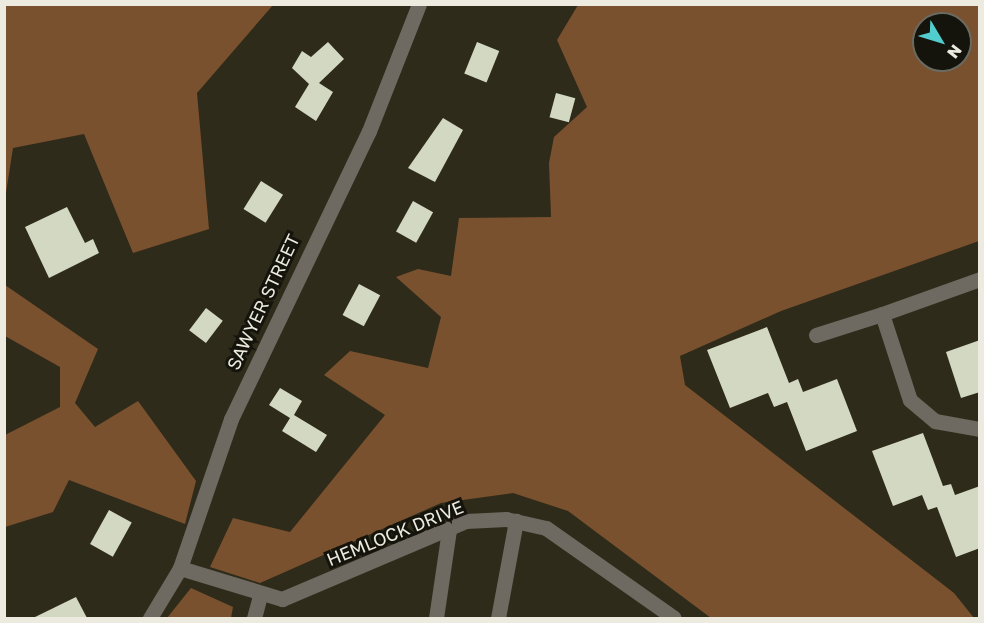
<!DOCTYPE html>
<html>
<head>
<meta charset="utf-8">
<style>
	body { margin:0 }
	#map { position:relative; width:984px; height:623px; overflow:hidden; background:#2f2b1a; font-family:"Golos Text",sans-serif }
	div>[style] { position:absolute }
	.forest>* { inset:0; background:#7a512e }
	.building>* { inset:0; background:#d3d8c2; transform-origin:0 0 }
	.minor>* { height:15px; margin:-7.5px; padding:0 7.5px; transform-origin:7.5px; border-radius:7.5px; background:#6e6961 }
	span { translate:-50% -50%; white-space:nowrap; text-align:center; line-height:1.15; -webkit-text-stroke:6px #15140c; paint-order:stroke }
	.street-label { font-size:18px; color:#edebe0 }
	.frame { position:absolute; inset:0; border:6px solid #edebe0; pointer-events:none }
	.north { position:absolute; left:912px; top:12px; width:60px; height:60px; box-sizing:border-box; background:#15140c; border:2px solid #6b6a61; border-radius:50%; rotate:128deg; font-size:16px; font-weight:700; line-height:24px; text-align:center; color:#edebe0 }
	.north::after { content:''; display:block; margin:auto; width:21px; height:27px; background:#52cdcd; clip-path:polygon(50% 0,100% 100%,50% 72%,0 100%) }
</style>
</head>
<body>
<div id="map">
	<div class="forest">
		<i style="clip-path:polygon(5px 4px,273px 5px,197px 93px,209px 229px,133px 253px,84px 134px,13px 148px,5px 199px)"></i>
		<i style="clip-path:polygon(evenodd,578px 5px,979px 5px,979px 241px,781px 311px,680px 356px,685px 385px,954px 593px,974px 618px,711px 618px,568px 511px,513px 493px,441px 503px,260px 583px,210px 567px,233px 518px,290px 532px,385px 415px,324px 375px,350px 351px,428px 368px,441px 317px,396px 277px,418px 269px,451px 276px,459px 218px,551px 217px,549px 163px,554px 137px,587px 107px,557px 40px,578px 5px,924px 24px,960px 24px,960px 60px,924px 60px,924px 24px)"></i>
		<i style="clip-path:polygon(5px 285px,98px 349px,75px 403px,95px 427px,138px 401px,196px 481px,185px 524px,69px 480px,53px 512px,5px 527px,5px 435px,60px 407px,60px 367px,5px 336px)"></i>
		<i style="clip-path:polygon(191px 588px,233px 607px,231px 618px,167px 618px)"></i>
	</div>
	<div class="building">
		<i style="clip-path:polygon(328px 42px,344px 59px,319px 83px,333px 92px,316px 121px,295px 107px,309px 84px,292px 68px,302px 51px,311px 57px)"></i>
		<i style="left:477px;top:42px;width:24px;height:34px;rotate:22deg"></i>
		<i style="left:556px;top:93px;width:20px;height:25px;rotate:15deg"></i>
		<i style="clip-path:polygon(443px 118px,463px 130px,435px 182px,408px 168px)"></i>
		<i style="left:261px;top:181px;width:26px;height:33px;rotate:32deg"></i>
		<i style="left:413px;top:201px;width:23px;height:35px;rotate:29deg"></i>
		<i style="clip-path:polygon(67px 207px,85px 243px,93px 239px,99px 253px,49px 278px,25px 227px)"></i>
		<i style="left:359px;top:284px;width:24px;height:35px;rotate:28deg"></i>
		<i style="left:206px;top:308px;width:21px;height:28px;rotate:37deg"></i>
		<i style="clip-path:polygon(767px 327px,789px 383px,798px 379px,803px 392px,837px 379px,857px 431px,806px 451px,787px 402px,774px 407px,768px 393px,730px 408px,707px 350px)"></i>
		<i style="clip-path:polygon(980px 340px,980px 392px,961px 398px,946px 352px)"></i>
		<i style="clip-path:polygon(280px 388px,302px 401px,294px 415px,327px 435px,316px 452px,282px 431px,290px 418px,269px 405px)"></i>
		<i style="clip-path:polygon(923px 433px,943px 486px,951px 484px,955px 495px,980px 486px,980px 548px,956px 557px,937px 507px,928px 510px,922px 495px,893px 506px,872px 451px)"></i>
		<i style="left:109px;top:510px;width:26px;height:39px;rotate:29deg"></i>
		<i style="clip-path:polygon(76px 597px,87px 618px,33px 618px)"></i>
	</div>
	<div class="minor">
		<i style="left:980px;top:279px;width:104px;rotate:160.3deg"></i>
		<i style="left:882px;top:314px;width:90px;rotate:72deg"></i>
		<i style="left:910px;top:400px;width:33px;rotate:40deg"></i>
		<i style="left:935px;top:421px;width:46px;rotate:10.1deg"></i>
		<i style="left:816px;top:335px;width:69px;rotate:-17.7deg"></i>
		<i style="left:180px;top:568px;width:107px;rotate:16.9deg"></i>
		<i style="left:282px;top:599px;width:200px;rotate:-23deg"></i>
		<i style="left:466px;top:521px;width:40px;rotate:-2.9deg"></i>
		<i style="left:506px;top:519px;width:41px;rotate:12.7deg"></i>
		<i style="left:546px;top:528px;width:156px;rotate:35.1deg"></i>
		<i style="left:150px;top:618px;width:58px;rotate:-59deg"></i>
		<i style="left:180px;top:568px;width:157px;rotate:-71.1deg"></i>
		<i style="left:231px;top:419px;width:319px;rotate:-64.4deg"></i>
		<i style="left:369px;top:131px;width:136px;rotate:-68.5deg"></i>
		<i style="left:254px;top:618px;width:24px;rotate:-75deg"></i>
		<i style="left:436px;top:618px;width:89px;rotate:-81.6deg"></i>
		<i style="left:498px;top:618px;width:99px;rotate:-79.5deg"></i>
	</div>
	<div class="street-label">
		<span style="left:263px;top:302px;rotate:-65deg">SAWYER STREET</span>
		<span style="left:395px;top:533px;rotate:-22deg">HEMLOCK DRIVE</span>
	</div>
	<div class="frame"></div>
	<div class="north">N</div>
</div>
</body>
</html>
